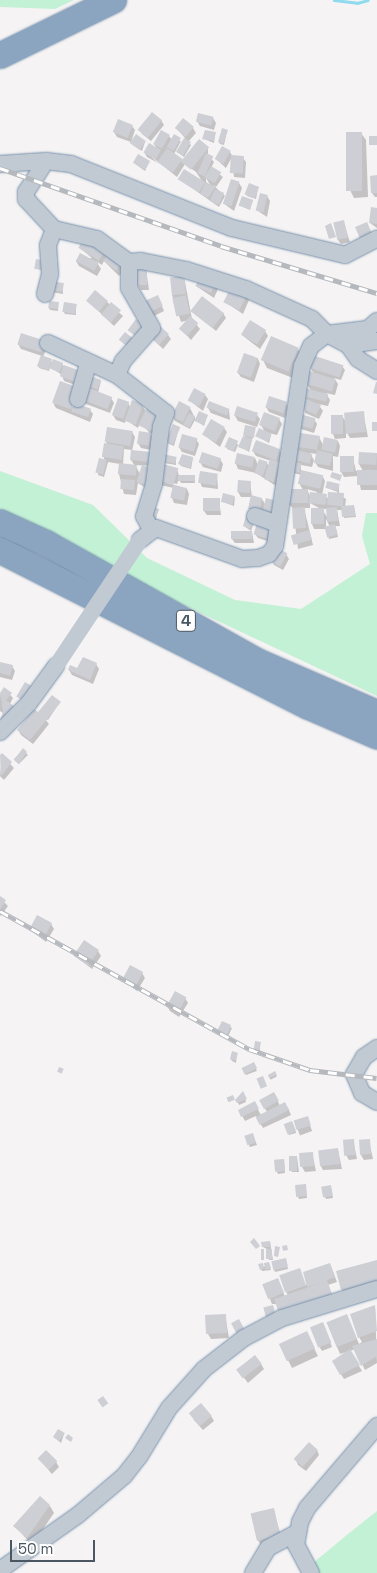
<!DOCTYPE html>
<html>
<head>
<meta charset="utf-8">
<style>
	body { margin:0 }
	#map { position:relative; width:377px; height:1573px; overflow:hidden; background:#f5f3f3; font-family:"Space Grotesk",sans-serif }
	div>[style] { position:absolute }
	.green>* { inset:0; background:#c3f1d5 }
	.shadow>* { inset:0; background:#0003; transform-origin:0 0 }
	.stream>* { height:3px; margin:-1.5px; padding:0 1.5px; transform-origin:1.5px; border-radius:1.5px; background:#90daee }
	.building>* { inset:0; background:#cdcfd5; transform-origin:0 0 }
	.roads { filter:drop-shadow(0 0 1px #7690ad) drop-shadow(0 0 1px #7690ad) }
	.minor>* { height:16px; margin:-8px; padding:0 8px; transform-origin:8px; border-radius:8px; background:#c1cad2 }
	.highway>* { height:25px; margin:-12.5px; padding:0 12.5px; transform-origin:12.5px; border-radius:12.5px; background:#8ba5c1 }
	.rail>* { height:5px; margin-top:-2.5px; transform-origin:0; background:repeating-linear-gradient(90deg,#fff 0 9px,#b5b8bd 0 18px); box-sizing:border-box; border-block:1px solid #b5b8bd }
	.minor-bridge>* { height:16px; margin:-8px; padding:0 8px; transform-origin:8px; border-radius:8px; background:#c1cad2 }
	span { translate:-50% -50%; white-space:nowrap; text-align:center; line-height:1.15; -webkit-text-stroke:4.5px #fff; paint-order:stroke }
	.shield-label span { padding:1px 4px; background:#fff; border:1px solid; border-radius:4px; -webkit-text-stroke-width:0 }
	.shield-label { font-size:16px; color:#4a5661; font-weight:700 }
	.scale { position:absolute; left:10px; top:1540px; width:85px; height:22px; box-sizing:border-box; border:2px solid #4a5661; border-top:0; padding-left:6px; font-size:15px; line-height:18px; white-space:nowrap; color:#4a5661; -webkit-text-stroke:4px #fff; paint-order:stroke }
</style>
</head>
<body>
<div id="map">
	<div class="green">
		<i style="clip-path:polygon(0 0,74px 0,55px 9px,0 7px)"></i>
		<i style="clip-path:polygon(0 471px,93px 505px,147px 558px,235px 600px,301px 609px,370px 564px,362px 536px,366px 513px,377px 513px,377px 696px,154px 591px,0 509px)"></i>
		<i style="clip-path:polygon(377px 1511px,377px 1573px,301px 1573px,348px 1534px)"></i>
	</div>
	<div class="shadow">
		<i style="clip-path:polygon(213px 118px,216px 123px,214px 130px,200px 126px,197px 121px)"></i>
		<i style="clip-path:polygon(161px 120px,164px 125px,151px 141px,142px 134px,140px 130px)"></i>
		<i style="clip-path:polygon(132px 126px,135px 130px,131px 142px,117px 137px,114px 132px)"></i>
		<i style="clip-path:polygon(176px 128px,193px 128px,196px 133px,188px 142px,191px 145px,184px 157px,177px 152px,185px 138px)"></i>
		<i style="clip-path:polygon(227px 131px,224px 145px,220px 144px,219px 142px)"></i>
		<i style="clip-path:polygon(361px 133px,366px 140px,368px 197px,354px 198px,350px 190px)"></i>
		<i style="clip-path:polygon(215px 134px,214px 143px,204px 139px)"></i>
		<i style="clip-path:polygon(evenodd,169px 136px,172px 140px,181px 141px,174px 154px,184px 162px,208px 148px,208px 155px,214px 162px,211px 168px,223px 177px,216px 187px,212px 184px,225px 196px,219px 207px,179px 179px,202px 181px,196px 172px,185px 164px,177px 177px,147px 153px,158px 163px,147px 157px,144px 152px,158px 150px,154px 144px,169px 136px,206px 178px,211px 186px,206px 185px,206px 178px)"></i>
		<i style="clip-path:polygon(145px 142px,142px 151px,131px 143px)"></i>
		<i style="clip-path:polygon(230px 152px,233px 157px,243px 158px,246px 162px,245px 178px,234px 177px,232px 157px,226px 168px,216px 159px)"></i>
		<i style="clip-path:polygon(149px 162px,145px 171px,134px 163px)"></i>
		<i style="clip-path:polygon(377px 176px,377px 197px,375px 197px,372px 193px)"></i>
		<i style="clip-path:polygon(239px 183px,242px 188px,234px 211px,223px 203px)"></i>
		<i style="clip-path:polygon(258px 188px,256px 199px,247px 196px,246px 194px)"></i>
		<i style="clip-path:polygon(267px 196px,270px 201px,267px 217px,258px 211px)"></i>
		<i style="clip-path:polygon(252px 201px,250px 210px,239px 205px)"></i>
		<i style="clip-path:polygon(372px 209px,377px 209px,377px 228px,370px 223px)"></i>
		<i style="clip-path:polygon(343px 221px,350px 242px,341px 244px,338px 240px)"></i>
		<i style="clip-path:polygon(87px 238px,125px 268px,119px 276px,104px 261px,102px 265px,96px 261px,101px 269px,97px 276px,79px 266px,76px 261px,92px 258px,80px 248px)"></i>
		<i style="clip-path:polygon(146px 269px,149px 290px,141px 290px,138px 285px)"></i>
		<i style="clip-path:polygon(184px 277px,192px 319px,200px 329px,191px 340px,181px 329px,189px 320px,181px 322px,172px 295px)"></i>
		<i style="clip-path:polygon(63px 284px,63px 294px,51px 292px)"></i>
		<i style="clip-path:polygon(215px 284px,218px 289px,214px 298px,196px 286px)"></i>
		<i style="clip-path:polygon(246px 296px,249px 300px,243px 314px,225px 302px)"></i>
		<i style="clip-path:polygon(88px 301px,107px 302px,123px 316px,114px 326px)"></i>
		<i style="clip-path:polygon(160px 302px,164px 311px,152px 317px,149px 312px)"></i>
		<i style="clip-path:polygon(58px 303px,58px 311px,50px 310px,49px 308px)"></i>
		<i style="clip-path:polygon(76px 305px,76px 315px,65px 314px,64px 312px)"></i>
		<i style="clip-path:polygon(193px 311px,223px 313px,226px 318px,216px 331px)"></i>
		<i style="clip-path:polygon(265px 331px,268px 336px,260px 349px,242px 335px)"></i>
		<i style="clip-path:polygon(168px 335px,171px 339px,163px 349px,152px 338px)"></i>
		<i style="clip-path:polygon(18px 344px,47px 347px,43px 357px,53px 363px,62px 364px,81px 387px,64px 381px,62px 375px,50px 367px,49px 371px,39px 368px,42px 356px,21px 349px)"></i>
		<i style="clip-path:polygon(298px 349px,302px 356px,293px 378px,267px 368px,263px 360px)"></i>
		<i style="clip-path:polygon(245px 355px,258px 359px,260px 364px,254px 382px,241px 377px,238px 373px)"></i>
		<i style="clip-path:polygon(342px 366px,345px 370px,341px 380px,334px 378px,338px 384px,335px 395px,326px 393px,330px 400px,328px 406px,318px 404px,323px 411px,319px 419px,305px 413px,303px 396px,311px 391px,307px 384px,314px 374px,310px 367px)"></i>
		<i style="clip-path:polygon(89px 377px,101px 381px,98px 393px,111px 398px,114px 403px,110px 413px,86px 404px,83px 399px)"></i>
		<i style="clip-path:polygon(205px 395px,208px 399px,203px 411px,189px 400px)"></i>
		<i style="clip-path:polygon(53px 403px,90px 410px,93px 414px,90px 422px,56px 408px)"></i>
		<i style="clip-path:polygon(128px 403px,130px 407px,142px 405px,146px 412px,155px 435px,150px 433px,153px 439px,151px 450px,141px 448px,138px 443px,149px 432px,140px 423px,138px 428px,126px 420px,125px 423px,116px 420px,113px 415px)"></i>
		<i style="clip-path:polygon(286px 403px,288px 408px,285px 418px,269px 412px,266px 407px)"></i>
		<i style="clip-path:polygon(190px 408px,196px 420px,207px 416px,204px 426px,195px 420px,190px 429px,175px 421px,172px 416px)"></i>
		<i style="clip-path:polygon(208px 408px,229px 410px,230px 420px,211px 413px)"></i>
		<i style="clip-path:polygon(363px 412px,368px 437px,350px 438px,346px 431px,346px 438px,335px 439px,333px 434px,342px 416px,346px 422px)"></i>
		<i style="clip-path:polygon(257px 415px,260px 419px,257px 427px,238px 421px,235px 416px)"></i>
		<i style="clip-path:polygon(279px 419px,282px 424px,277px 435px,265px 432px,261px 425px)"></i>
		<i style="clip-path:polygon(314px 419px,317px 424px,314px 433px,301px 429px,298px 424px)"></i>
		<i style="clip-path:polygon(179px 428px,174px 446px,169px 444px,167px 442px)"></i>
		<i style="clip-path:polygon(224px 428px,227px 432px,220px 447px,204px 435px)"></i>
		<i style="clip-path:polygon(255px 428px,249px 452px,238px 445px,235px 452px,227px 449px,230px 439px,240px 446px,246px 438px,244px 435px)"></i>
		<i style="clip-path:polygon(evenodd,132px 432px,135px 437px,132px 451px,151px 453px,153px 466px,135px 465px,140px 474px,177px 469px,179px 476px,194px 476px,195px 483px,181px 483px,179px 479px,177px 484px,159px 480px,187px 489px,189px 494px,187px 505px,174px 503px,172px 498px,174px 488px,160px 485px,151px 491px,138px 483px,136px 495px,124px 494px,119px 474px,120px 464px,108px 462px,104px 477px,98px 475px,100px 460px,105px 461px,103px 456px,108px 445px,106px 442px,132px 432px,124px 449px,132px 450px,131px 460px,135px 466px,123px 465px,124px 449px)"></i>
		<i style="clip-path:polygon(271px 435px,269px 443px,257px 436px)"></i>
		<i style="clip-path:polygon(evenodd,319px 437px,323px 445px,338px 441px,340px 446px,338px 457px,333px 456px,333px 471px,318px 467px,314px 460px,312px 467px,301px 465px,301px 471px,323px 477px,325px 481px,322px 495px,329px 499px,338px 492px,327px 488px,339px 485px,339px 494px,346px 499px,345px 507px,354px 506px,356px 517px,344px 518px,343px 510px,337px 510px,340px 526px,335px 526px,338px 537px,329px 539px,326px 529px,314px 529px,312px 524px,312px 510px,319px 508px,310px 503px,310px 508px,304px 508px,313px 545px,298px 549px,293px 508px,287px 503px,303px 490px,299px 483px,301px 475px,290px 472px,293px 446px,319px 437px,310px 453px,317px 454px,315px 462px,310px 453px,319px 437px,307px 489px,317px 492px,317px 494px,310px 496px,307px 489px,319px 437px,322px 509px,327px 509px,327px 517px,322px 509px,319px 437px,326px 519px,330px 527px,326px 528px,326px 519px)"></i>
		<i style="clip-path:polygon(196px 439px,199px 444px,195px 456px,182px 452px,179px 447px)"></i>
		<i style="clip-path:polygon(279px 450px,282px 455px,276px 486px,256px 473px,238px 469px,236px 464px,255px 458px,258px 465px,267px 463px,269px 467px,271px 461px,256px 456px,253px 451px)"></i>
		<i style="clip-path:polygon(360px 453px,377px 454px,377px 490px,361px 490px,358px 476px,344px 477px,341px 472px,353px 458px,356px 471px,363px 471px,359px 464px)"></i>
		<i style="clip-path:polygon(164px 456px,176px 458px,176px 465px,164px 463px)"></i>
		<i style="clip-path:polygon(193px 458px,191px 469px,181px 466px,180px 464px)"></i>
		<i style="clip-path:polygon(220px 459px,223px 464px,221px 472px,203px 467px,200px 462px)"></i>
		<i style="clip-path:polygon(217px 475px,218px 489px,202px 487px,200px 482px)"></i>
		<i style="clip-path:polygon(250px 482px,252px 497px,262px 499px,265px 504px,280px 507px,252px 513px,250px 508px,252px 497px,241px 497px,238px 492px)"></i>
		<i style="clip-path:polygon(235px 497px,234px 506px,223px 502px)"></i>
		<i style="clip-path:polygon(219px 499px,221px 515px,207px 515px,204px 511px)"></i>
		<i style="clip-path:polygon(158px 510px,156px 520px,151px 518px)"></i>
		<i style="clip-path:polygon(254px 522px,251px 531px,244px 526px)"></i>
		<i style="clip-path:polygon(270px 525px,270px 542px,258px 538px,255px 534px)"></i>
		<i style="clip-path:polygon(252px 532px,254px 543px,235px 543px,232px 539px)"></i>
		<i style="clip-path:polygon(286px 554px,289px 559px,283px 570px,274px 565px,271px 560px)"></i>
		<i style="clip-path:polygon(0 663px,12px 666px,15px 671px,12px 680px,0 677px)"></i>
		<i style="clip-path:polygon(96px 664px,99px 669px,93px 684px,72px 675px,69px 670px)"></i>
		<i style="clip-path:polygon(5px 689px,13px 698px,0 723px,3px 713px,0 711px,0 695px)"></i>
		<i style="clip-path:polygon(60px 702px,48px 720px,45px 719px,49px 724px,33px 744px,21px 735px,18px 730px)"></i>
		<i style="left:23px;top:750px;width:7px;height:13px;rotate:45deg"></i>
		<i style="clip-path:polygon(2px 755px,14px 768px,4px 780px,0 776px)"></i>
		<i style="clip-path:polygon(0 898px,8px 906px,1px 916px,0 915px)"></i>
		<i style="clip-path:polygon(51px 924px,54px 929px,46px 942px,30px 930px)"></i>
		<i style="clip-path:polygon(98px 951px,101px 956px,92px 969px,75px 956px)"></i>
		<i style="clip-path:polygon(142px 973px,145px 978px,137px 991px,123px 980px)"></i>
		<i style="clip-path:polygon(185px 998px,188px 1003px,179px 1017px,170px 1011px,167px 1006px)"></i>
		<i style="clip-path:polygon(223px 1023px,232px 1028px,227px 1039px,218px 1033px)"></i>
		<i style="clip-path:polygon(260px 1043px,260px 1053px,255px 1051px,254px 1049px)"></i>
		<i style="clip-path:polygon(237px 1054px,236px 1063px,232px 1061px,231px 1059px)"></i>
		<i style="clip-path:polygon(253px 1064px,257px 1071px,246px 1075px,242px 1068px)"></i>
		<i style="left:275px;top:1073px;width:4px;height:7px;rotate:63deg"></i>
		<i style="clip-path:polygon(243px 1093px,246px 1102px,239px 1105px,237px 1100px)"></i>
		<i style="clip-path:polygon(274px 1093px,280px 1106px,288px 1108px,291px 1115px,263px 1128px,256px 1116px,245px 1121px,239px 1110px,254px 1103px,261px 1115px,267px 1112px,260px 1100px)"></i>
		<i style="left:307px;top:1117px;width:15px;height:13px;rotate:70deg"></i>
		<i style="clip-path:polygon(293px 1124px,296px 1133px,289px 1135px,288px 1133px)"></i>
		<i style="clip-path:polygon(253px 1136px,257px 1145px,250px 1147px,249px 1146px)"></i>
		<i style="clip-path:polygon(353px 1140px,357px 1159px,349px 1160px,346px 1155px)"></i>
		<i style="clip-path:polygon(369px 1141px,373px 1159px,364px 1160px,361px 1155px)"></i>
		<i style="clip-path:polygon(338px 1150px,342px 1169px,323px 1170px,321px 1166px)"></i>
		<i style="clip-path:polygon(312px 1153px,316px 1171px,305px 1172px,302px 1167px)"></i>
		<i style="clip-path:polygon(297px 1157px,299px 1172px,292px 1172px,291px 1170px)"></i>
		<i style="clip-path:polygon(284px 1160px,285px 1173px,278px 1174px,277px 1172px)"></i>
		<i style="clip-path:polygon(305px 1185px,307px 1198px,299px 1199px,298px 1197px)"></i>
		<i style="clip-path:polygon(331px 1189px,333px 1198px,326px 1199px,325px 1197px)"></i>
		<i style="clip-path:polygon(270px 1242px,273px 1260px,269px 1260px,267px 1249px,263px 1247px)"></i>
		<i style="clip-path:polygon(377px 1261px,377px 1288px,347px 1296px,342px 1289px)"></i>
		<i style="clip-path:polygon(272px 1262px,286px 1262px,288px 1269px,275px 1272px)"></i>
		<i style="clip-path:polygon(268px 1264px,271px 1270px,262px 1271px,261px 1269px)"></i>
		<i style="clip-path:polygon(330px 1264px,337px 1282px,328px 1285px,336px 1305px,272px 1304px,270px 1299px,280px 1284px,285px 1297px,288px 1295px,286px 1292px,308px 1284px)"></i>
		<i style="clip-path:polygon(375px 1307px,377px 1363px,365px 1370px,355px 1349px,350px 1351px,362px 1371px,344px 1379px,333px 1361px,346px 1352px,340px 1354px,327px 1323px,347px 1316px,359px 1344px,362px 1342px,359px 1337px)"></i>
		<i style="clip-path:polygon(225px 1315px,229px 1338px,211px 1339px,208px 1334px)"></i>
		<i style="clip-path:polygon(325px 1328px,332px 1347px,322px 1351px,319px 1346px)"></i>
		<i style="clip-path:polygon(310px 1340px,318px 1356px,292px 1368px,280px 1344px)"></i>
		<i style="clip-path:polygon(261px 1364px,264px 1369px,248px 1383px,239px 1371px)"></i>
		<i style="clip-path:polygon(211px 1416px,214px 1421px,203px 1430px,193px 1419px)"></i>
		<i style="clip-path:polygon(64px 1434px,61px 1443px,54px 1437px)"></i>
		<i style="clip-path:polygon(317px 1450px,319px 1455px,306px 1471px,298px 1465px,296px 1460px)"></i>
		<i style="clip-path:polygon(39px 1459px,56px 1462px,59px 1467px,52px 1474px)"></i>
		<i style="clip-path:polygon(50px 1506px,54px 1513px,32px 1545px,15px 1526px)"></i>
		<i style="clip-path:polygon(273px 1510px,283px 1542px,262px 1547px,258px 1540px)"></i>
	</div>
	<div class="stream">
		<i style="left:334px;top:0;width:23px;rotate:7deg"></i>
		<i style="left:357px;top:3px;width:11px;rotate:-15deg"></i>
	</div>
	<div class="building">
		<i style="left:152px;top:112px;width:13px;height:23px;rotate:39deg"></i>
		<i style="left:198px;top:113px;width:16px;height:9px;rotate:14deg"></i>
		<i style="left:183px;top:118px;width:14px;height:13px;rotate:39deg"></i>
		<i style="left:118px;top:119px;width:16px;height:14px;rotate:22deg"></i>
		<i style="clip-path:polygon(222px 128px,228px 130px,223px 144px,218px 142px)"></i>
		<i style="left:161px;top:130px;width:10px;height:16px;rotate:29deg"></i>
		<i style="clip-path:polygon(205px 130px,216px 132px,214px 141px,202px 139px)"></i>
		<i style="left:346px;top:132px;width:16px;height:59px"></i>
		<i style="left:136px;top:134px;width:12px;height:11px;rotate:35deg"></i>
		<i style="left:174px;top:134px;width:8px;height:15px;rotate:30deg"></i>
		<i style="left:369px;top:136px;width:8px;height:9px"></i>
		<i style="left:184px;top:138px;width:8px;height:16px;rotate:30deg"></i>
		<i style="left:199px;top:139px;width:13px;height:29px;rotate:39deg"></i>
		<i style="left:149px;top:143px;width:14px;height:11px;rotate:30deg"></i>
		<i style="left:222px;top:146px;width:10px;height:15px;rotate:29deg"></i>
		<i style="left:167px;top:148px;width:19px;height:17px;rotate:35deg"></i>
		<i style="left:206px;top:153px;width:8px;height:22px;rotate:23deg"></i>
		<i style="left:138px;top:154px;width:14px;height:10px;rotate:30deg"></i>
		<i style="left:231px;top:155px;width:13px;height:18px;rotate:4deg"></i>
		<i style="left:211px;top:166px;width:12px;height:13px;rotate:31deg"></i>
		<i style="left:184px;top:169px;width:25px;height:12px;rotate:32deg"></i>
		<i style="clip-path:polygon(377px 175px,377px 193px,371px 193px,370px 176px)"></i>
		<i style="left:231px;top:179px;width:9px;height:26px;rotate:18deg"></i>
		<i style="clip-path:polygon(206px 182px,215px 187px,208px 198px,200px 194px)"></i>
		<i style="left:249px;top:183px;width:11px;height:12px;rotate:22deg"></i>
		<i style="left:215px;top:189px;width:10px;height:13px;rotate:24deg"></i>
		<i style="left:260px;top:193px;width:8px;height:18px;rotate:14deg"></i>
		<i style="left:242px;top:196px;width:12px;height:10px;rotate:20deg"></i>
		<i style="clip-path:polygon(371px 207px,377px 208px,377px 224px,369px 223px)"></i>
		<i style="left:344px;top:220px;width:18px;height:11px;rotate:77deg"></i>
		<i style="left:367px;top:222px;width:13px;height:13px;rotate:67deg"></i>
		<i style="clip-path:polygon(331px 223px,336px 237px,329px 239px,325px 226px)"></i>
		<i style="left:86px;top:236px;width:24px;height:14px;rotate:33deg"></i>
		<i style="left:110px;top:252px;width:16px;height:11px;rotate:38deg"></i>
		<i style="left:80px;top:253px;width:21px;height:9px;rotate:28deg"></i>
		<i style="left:36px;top:259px;width:11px;height:10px;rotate:10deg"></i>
		<i style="left:137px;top:268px;width:10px;height:17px"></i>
		<i style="left:184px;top:276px;width:18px;height:14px;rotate:84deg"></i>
		<i style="left:200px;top:276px;width:17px;height:11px;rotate:24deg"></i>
		<i style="left:50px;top:281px;width:14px;height:9px;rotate:8deg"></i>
		<i style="left:231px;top:287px;width:18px;height:17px;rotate:27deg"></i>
		<i style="left:95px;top:290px;width:17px;height:14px;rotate:40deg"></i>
		<i style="left:158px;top:295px;width:12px;height:17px;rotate:66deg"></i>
		<i style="left:186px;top:295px;width:19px;height:14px;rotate:78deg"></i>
		<i style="left:202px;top:296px;width:28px;height:19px;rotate:38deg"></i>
		<i style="left:49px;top:301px;width:10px;height:7px;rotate:6deg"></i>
		<i style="left:64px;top:302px;width:13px;height:10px;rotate:9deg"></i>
		<i style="left:111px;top:302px;width:13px;height:16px;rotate:39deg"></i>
		<i style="left:190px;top:316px;width:11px;height:17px;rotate:41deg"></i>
		<i style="left:136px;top:319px;width:15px;height:14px;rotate:37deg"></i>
		<i style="left:250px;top:320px;width:19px;height:17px;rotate:32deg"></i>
		<i style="left:160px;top:326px;width:12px;height:15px;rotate:42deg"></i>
		<i style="left:125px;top:332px;width:14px;height:10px;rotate:39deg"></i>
		<i style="left:21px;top:333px;width:25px;height:12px;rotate:18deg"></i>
		<i style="left:271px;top:336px;width:30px;height:26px;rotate:23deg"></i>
		<i style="left:244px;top:353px;width:15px;height:21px;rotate:20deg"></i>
		<i style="left:41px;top:355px;width:12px;height:12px;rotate:20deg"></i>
		<i style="left:312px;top:355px;width:33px;height:13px;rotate:18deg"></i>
		<i style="left:53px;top:359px;width:11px;height:10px;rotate:22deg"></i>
		<i style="left:64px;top:365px;width:20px;height:12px;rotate:20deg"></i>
		<i style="left:309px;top:371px;width:28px;height:13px;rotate:17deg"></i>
		<i style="left:88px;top:375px;width:14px;height:10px;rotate:21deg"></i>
		<i style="left:60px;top:381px;width:20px;height:23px;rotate:20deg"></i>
		<i style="clip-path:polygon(376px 382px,377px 382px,377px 394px,373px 393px)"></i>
		<i style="left:86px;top:387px;width:28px;height:13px;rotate:21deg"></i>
		<i style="left:194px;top:388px;width:13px;height:14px;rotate:27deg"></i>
		<i style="left:304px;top:388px;width:25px;height:8px;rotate:14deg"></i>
		<i style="left:269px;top:396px;width:19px;height:12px;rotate:18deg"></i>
		<i style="left:118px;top:398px;width:12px;height:18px;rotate:20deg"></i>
		<i style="clip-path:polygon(306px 399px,321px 405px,316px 415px,301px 408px)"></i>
		<i style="left:132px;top:400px;width:12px;height:22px;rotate:20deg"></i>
		<i style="left:179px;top:401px;width:13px;height:17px;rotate:27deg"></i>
		<i style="left:209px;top:401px;width:22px;height:7px;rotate:21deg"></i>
		<i style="left:74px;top:403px;width:18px;height:9px;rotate:19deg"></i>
		<i style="left:237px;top:406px;width:22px;height:10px;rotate:18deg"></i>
		<i style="left:146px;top:409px;width:14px;height:18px;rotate:25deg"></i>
		<i style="left:199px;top:411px;width:10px;height:11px;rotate:24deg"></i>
		<i style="left:364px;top:411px;width:21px;height:20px;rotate:85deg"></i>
		<i style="left:264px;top:412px;width:17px;height:14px;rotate:21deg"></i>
		<i style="left:189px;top:413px;width:7px;height:13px;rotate:27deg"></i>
		<i style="left:300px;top:414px;width:16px;height:11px;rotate:15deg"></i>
		<i style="left:331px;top:415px;width:12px;height:19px"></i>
		<i style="left:211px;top:419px;width:16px;height:18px;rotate:30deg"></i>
		<i style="left:372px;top:422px;width:5px;height:9px"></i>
		<i style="left:173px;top:424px;width:8px;height:19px;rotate:23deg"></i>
		<i style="left:245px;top:425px;width:11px;height:11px;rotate:10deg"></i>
		<i style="left:107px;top:427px;width:26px;height:15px;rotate:9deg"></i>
		<i style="left:259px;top:428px;width:14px;height:9px;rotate:25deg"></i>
		<i style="left:139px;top:431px;width:12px;height:13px;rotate:9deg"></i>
		<i style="clip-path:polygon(294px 432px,320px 436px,317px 450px,333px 454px,330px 466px,314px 463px,317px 450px,292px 446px)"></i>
		<i style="left:182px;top:434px;width:16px;height:14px;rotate:15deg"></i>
		<i style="clip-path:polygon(243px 436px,252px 439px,248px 451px,238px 447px)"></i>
		<i style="left:229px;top:437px;width:10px;height:11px;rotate:24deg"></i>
		<i style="left:324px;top:437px;width:14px;height:13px;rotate:12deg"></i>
		<i style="left:256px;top:440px;width:26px;height:12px;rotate:21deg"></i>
		<i style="left:104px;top:443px;width:20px;height:14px;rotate:9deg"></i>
		<i style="left:294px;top:449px;width:19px;height:10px;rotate:16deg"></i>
		<i style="left:131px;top:450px;width:20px;height:10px;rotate:6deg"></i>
		<i style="left:202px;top:452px;width:20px;height:11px;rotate:18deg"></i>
		<i style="left:359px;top:452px;width:18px;height:12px;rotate:3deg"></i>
		<i style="left:237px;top:453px;width:18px;height:11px;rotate:13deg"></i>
		<i style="left:163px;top:454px;width:14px;height:7px;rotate:12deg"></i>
		<i style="clip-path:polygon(182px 454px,193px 457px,190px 468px,178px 464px)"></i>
		<i style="left:354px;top:456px;width:16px;height:14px;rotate:90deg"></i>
		<i style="left:99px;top:458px;width:8px;height:15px;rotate:14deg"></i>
		<i style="left:259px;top:459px;width:9px;height:15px;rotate:18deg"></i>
		<i style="left:270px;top:459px;width:10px;height:21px;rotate:17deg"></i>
		<i style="left:291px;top:461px;width:11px;height:9px;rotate:15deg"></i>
		<i style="left:119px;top:463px;width:18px;height:11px;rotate:6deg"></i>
		<i style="left:160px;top:463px;width:19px;height:17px;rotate:16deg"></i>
		<i style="left:142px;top:465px;width:13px;height:18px;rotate:18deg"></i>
		<i style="left:301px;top:470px;width:23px;height:14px;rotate:13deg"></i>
		<i style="left:357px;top:470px;width:20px;height:15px"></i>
		<i style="left:200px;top:471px;width:18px;height:12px;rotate:9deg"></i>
		<i style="clip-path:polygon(332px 472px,342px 475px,340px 481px,330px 477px)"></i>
		<i style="left:178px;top:475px;width:17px;height:6px"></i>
		<i style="left:121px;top:479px;width:14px;height:10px;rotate:4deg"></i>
		<i style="left:238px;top:480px;width:13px;height:12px;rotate:4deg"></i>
		<i style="left:327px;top:481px;width:13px;height:7px;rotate:13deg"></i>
		<i style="left:173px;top:485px;width:14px;height:13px;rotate:12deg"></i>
		<i style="left:286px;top:489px;width:22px;height:14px"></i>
		<i style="left:310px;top:492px;width:17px;height:11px;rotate:7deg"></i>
		<i style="clip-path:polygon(328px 492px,344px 493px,343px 506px,354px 505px,355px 516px,342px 517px,341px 506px,327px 505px)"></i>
		<i style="left:223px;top:493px;width:12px;height:9px;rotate:14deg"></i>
		<i style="clip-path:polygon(251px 495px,262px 498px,260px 511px,248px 509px)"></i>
		<i style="left:203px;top:498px;width:17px;height:13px"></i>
		<i style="left:266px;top:498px;width:12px;height:17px;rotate:14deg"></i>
		<i style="left:152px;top:506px;width:8px;height:11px;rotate:23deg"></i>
		<i style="left:305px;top:507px;width:21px;height:13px;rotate:87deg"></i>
		<i style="left:337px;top:507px;width:14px;height:11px;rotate:86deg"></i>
		<i style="left:311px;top:508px;width:13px;height:16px"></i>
		<i style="clip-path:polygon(246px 516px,254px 519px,250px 529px,243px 526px)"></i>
		<i style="left:258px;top:520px;width:14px;height:15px;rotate:17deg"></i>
		<i style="left:335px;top:524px;width:11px;height:11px;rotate:75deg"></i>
		<i style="left:309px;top:530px;width:10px;height:19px;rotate:73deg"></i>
		<i style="left:231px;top:531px;width:21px;height:8px"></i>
		<i style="left:276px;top:547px;width:13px;height:15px;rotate:29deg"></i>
		<i style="clip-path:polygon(83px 657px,97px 663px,90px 680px,68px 670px,70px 665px,77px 668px)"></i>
		<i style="clip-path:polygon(0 662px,13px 665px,10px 676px,0 673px)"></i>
		<i style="left:25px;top:682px;width:12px;height:17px;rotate:31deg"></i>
		<i style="clip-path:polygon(4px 687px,12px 693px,6px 700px,15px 707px,0 722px,3px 712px,0 693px)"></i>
		<i style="clip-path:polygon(52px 695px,61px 702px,30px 740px,17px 730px,34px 709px,38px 712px)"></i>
		<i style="clip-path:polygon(23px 748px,27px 752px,19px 764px,14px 760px)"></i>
		<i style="clip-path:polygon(2px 753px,12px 762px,1px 776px,0 755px)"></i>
		<i style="clip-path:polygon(0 896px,6px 900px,0 910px)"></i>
		<i style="left:37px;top:915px;width:17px;height:17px;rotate:28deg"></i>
		<i style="left:84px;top:940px;width:18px;height:19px;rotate:34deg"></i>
		<i style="left:130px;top:965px;width:15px;height:17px;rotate:28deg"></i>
		<i style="left:175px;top:991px;width:13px;height:18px;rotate:29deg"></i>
		<i style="clip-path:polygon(222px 1021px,231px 1025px,226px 1038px,216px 1033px)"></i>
		<i style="left:255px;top:1041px;width:6px;height:9px;rotate:9deg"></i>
		<i style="clip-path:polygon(232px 1051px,238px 1053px,235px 1061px,230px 1059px)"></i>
		<i style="left:254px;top:1062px;width:7px;height:14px;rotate:63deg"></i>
		<i style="left:59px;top:1067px;width:5px;height:5px;rotate:22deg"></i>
		<i style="clip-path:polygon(275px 1071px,277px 1075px,269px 1078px,268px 1075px)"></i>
		<i style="left:263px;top:1076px;width:11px;height:7px;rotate:68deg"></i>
		<i style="clip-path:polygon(243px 1091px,247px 1099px,237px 1103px,235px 1100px)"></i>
		<i style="left:274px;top:1092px;width:10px;height:17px;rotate:61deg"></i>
		<i style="left:233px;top:1095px;width:5px;height:7px;rotate:68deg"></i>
		<i style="clip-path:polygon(255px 1101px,259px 1109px,241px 1117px,238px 1110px)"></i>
		<i style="left:285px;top:1102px;width:9px;height:33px;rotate:63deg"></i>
		<i style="left:308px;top:1116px;width:10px;height:15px;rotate:73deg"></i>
		<i style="left:292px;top:1121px;width:11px;height:9px;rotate:68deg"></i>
		<i style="left:253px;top:1133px;width:10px;height:9px;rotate:73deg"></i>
		<i style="left:354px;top:1139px;width:16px;height:11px;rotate:86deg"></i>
		<i style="left:370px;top:1139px;width:15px;height:11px;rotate:86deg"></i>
		<i style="left:338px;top:1148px;width:16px;height:20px;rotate:83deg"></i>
		<i style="left:313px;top:1152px;width:14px;height:14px;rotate:86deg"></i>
		<i style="left:289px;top:1156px;width:8px;height:15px"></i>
		<i style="left:284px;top:1159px;width:12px;height:10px;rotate:85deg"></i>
		<i style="left:306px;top:1184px;width:12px;height:11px;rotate:85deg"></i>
		<i style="left:331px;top:1185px;width:11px;height:10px;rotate:80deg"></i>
		<i style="clip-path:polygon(254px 1238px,260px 1246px,256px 1249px,250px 1242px)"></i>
		<i style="clip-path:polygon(270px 1241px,271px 1247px,262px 1247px,261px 1242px)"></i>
		<i style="left:287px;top:1245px;width:5px;height:5px;rotate:79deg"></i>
		<i style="clip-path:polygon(275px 1246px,280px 1247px,278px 1257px,274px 1256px)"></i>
		<i style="left:261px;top:1249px;width:3px;height:11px"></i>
		<i style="left:266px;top:1249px;width:6px;height:10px"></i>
		<i style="left:286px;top:1258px;width:9px;height:15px;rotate:77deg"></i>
		<i style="clip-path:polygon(377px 1260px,377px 1280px,341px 1290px,336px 1271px)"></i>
		<i style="clip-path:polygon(269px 1262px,271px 1268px,265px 1270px,264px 1263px)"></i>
		<i style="clip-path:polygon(263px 1263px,264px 1268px,260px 1270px,258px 1264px)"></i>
		<i style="clip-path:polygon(330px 1263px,335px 1277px,327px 1280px,333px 1297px,280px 1316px,274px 1299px,321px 1283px,307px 1287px,303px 1272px)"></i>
		<i style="left:300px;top:1268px;width:18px;height:22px;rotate:71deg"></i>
		<i style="left:278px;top:1278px;width:16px;height:17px;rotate:68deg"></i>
		<i style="left:273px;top:1305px;width:16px;height:10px;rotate:75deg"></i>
		<i style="clip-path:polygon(375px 1305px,377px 1331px,358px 1338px,350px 1314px)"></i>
		<i style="left:226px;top:1314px;width:19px;height:21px;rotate:87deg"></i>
		<i style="left:347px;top:1314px;width:27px;height:22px;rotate:68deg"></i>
		<i style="left:239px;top:1319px;width:15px;height:9px;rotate:62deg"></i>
		<i style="left:323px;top:1322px;width:22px;height:14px;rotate:68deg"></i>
		<i style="left:307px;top:1331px;width:19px;height:31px;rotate:65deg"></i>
		<i style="clip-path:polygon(377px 1339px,377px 1356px,361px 1366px,352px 1346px)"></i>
		<i style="clip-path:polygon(350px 1349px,360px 1365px,340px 1375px,332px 1361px)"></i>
		<i style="left:255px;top:1355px;width:11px;height:24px;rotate:52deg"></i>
		<i style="left:103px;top:1396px;width:9px;height:7px;rotate:54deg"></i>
		<i style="left:201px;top:1403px;width:17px;height:16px;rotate:50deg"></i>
		<i style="clip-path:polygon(58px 1429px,65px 1433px,59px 1441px,53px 1437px)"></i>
		<i style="clip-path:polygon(68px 1434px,73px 1438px,71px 1442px,65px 1438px)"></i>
		<i style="left:309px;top:1442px;width:12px;height:23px;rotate:42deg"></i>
		<i style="left:46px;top:1450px;width:16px;height:12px;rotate:45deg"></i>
		<i style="clip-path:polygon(40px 1496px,50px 1505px,27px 1538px,13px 1526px)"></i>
		<i style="left:274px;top:1508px;width:28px;height:24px;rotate:77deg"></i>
	</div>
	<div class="roads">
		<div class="minor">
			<i style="left:46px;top:161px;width:37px;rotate:123deg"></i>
			<i style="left:26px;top:192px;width:7px;rotate:90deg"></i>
			<i style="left:26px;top:199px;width:41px;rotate:47deg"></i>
			<i style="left:54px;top:229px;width:44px;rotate:13.1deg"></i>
			<i style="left:97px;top:239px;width:39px;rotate:36deg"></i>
			<i style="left:0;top:164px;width:46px;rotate:-3.7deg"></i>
			<i style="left:46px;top:161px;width:25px;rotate:7deg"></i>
			<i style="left:71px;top:164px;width:173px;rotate:21.7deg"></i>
			<i style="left:232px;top:228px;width:116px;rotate:13.4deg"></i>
			<i style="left:345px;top:255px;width:36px;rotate:-27deg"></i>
			<i style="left:45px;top:294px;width:21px;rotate:-76deg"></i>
			<i style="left:50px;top:274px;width:29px;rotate:-94deg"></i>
			<i style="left:48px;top:245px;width:17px;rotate:-69deg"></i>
			<i style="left:48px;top:343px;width:76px;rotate:24.9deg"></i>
			<i style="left:117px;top:375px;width:62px;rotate:37.8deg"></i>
			<i style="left:166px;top:413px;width:15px;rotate:110deg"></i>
			<i style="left:161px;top:427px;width:57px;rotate:97deg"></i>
			<i style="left:154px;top:484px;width:34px;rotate:107deg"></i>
			<i style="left:144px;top:516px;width:15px;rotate:62deg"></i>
			<i style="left:348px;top:345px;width:17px;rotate:54deg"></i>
			<i style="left:358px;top:359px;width:22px;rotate:32deg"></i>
			<i style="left:117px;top:375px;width:15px;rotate:-67deg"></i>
			<i style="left:123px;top:361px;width:44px;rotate:-48.7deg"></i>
			<i style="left:152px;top:328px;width:46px;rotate:-119.9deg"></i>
			<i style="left:129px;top:288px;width:26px;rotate:-90deg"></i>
			<i style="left:129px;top:262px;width:12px;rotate:-5deg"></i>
			<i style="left:141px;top:261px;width:46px;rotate:11.3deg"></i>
			<i style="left:186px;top:270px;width:63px;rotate:17.6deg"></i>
			<i style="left:246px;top:289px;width:72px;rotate:24.4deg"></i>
			<i style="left:312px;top:319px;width:21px;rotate:45deg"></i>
			<i style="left:327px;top:334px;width:24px;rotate:28deg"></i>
			<i style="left:348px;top:345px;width:29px;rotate:-8deg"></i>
			<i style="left:78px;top:399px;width:37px;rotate:-74deg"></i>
			<i style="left:255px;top:516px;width:24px;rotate:19deg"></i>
			<i style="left:140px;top:540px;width:20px;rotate:-37deg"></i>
			<i style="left:156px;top:528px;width:91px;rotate:19.8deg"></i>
			<i style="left:242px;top:559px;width:16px;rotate:-4deg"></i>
			<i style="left:258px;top:558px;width:12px;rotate:-20deg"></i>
			<i style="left:269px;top:554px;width:10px;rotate:-53deg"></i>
			<i style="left:275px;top:546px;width:182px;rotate:-81.5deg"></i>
			<i style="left:302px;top:366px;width:22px;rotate:-66deg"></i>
			<i style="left:311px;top:346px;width:20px;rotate:-37deg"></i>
			<i style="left:327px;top:334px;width:41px;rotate:-7deg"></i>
			<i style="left:368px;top:329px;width:12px;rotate:-42deg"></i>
			<i style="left:0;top:732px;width:41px;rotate:-45deg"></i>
			<i style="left:29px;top:703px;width:46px;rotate:-53.9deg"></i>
			<i style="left:377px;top:1048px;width:16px;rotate:145deg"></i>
			<i style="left:364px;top:1057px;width:20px;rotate:120deg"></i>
			<i style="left:354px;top:1074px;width:21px;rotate:67deg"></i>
			<i style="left:362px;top:1093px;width:17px;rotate:31deg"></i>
			<i style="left:0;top:1570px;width:95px;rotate:-35.2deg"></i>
			<i style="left:78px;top:1515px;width:60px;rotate:-40.3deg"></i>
			<i style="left:124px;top:1476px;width:24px;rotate:-52deg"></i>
			<i style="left:139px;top:1457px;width:57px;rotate:-58.5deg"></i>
			<i style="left:169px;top:1408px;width:52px;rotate:-48.1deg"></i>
			<i style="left:204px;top:1369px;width:51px;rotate:-37.8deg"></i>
			<i style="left:244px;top:1338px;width:43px;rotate:-27.8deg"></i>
			<i style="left:282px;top:1318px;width:99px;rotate:-17deg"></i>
			<i style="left:253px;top:1573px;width:29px;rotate:-59deg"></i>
			<i style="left:268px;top:1548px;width:32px;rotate:-28deg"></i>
			<i style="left:311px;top:1573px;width:32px;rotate:-118deg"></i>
			<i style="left:296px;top:1545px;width:23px;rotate:-80deg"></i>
			<i style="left:300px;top:1522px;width:16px;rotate:-63deg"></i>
			<i style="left:307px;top:1508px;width:108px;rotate:-49.5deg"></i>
		</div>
		<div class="highway">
			<i style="left:0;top:55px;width:126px;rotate:-26deg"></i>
			<i style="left:0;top:522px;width:51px;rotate:24.5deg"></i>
			<i style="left:46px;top:543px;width:242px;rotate:29.2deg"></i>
			<i style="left:257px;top:661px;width:131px;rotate:23.4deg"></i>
			<i style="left:0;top:550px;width:345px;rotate:26.9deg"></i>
			<i style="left:308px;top:706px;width:75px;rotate:23.5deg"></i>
		</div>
	</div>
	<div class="rail">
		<i style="left:0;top:168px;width:234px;rotate:19.4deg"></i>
		<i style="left:221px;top:246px;width:163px;rotate:16.8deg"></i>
		<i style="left:0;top:911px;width:285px;rotate:29deg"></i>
		<i style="left:249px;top:1049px;width:65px;rotate:19deg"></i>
		<i style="left:310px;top:1070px;width:67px;rotate:6.8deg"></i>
	</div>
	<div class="minor-bridge">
		<i style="left:56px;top:666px;width:151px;rotate:-56.3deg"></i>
	</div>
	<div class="shield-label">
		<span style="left:186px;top:621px">4</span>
	</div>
	<div class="scale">50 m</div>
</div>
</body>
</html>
